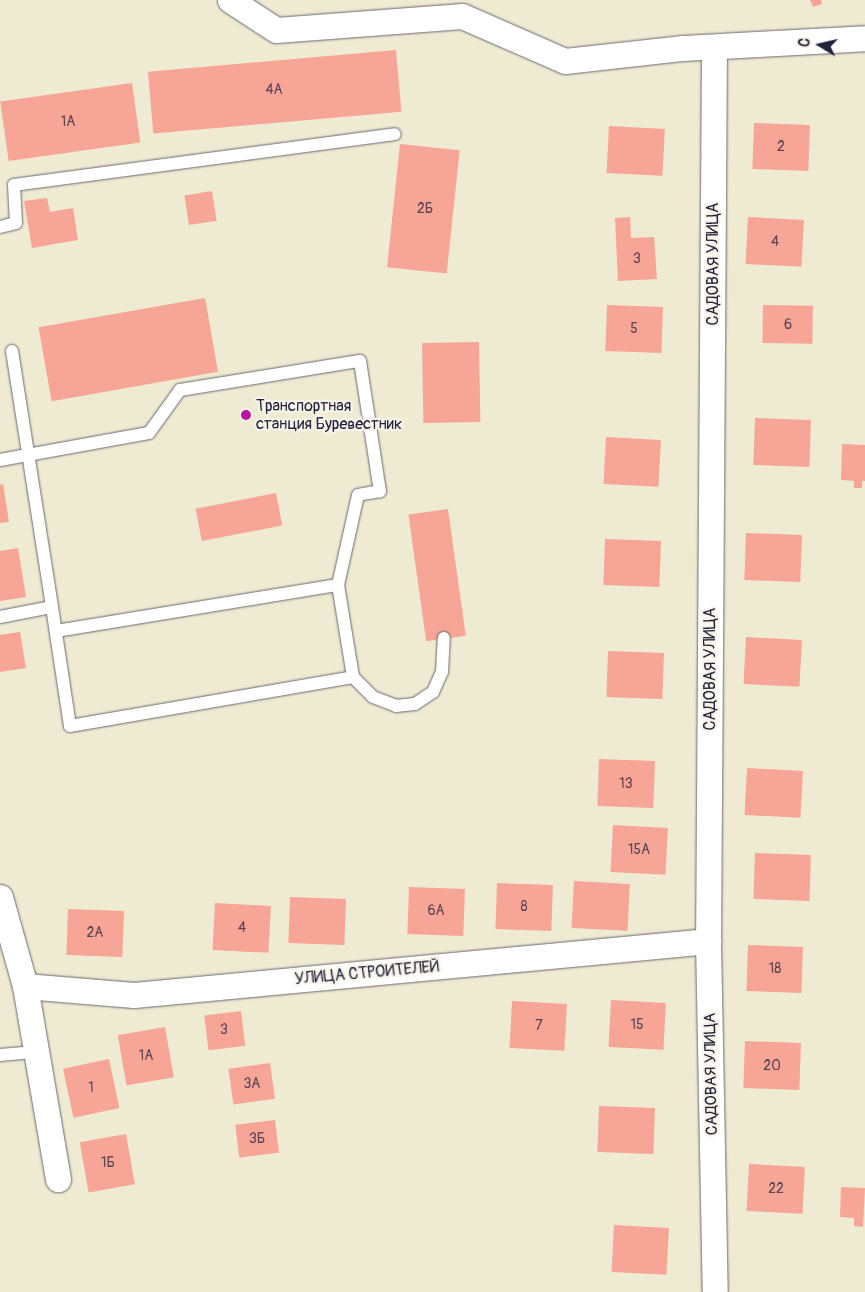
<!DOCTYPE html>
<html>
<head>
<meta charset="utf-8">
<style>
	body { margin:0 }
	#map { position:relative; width:865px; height:1292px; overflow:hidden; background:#efead2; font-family:Pangolin,sans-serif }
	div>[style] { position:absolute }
	.building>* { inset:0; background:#f6a596; transform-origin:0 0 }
	.roads { filter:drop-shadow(0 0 1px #6a6870) drop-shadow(0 0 1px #6a6870) }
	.lane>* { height:12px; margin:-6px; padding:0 6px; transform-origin:6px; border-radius:6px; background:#fff }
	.street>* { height:25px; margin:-12.5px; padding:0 12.5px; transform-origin:12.5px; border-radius:12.5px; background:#fff }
	.dots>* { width:14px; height:14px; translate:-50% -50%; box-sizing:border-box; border:2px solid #f7f3e8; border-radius:50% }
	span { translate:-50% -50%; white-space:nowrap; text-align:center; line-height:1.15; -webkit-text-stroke:4.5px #f7f3e8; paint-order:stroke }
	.number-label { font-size:14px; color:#574352 }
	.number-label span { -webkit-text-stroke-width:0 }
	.street-label { font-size:16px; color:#22223b }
	.poi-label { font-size:16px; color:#22223b }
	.left { translate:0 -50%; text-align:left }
	.north { position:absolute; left:795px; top:20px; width:50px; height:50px; -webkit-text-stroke:4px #f7f3e8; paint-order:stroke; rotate:279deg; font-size:14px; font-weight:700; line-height:20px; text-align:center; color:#22223b }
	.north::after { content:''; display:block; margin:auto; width:18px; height:22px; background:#22223b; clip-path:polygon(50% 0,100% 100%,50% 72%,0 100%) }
</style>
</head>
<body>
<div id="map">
	<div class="building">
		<i style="clip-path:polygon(810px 0,821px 0,822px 4px,813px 7px)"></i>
		<i style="left:396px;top:50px;width:62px;height:249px;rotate:85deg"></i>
		<i style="left:132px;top:83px;width:60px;height:133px;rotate:82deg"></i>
		<i style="left:754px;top:123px;width:56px;height:46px;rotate:2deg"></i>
		<i style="left:609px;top:126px;width:56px;height:47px;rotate:3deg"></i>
		<i style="left:400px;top:144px;width:60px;height:124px;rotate:6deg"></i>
		<i style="left:212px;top:191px;width:30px;height:28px;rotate:81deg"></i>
		<i style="clip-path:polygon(47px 198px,50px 212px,73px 208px,78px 240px,32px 248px,24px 201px)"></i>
		<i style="clip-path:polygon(630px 217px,631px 238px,654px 237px,657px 279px,618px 281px,615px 218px)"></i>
		<i style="left:748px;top:217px;width:56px;height:47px;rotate:3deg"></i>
		<i style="left:205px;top:298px;width:75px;height:169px;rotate:80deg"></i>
		<i style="left:607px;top:305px;width:56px;height:46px;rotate:2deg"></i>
		<i style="left:763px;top:305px;width:50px;height:38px;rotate:1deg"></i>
		<i style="left:479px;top:342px;width:80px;height:57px;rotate:89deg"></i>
		<i style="left:755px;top:418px;width:56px;height:47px;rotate:2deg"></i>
		<i style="left:606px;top:437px;width:55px;height:47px;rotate:3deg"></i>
		<i style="clip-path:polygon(842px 444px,865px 445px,865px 481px,862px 481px,862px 488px,854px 488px,854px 481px,841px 480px)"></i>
		<i style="clip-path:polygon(3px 484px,9px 522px,0 523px,0 485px)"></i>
		<i style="left:276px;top:493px;width:33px;height:82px;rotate:79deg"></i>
		<i style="left:448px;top:509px;width:128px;height:40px;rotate:82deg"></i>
		<i style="left:746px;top:533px;width:56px;height:47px;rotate:2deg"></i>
		<i style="left:605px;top:539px;width:56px;height:46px;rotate:2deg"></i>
		<i style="clip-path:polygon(18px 548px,26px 597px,0 601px,0 551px)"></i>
		<i style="clip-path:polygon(20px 632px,26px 668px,0 672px,0 635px)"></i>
		<i style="left:746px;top:637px;width:56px;height:47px;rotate:3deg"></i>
		<i style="left:608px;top:651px;width:56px;height:46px;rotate:2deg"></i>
		<i style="left:599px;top:759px;width:56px;height:47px;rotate:2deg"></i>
		<i style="left:747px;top:768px;width:56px;height:47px;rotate:3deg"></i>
		<i style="left:613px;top:825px;width:55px;height:47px;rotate:3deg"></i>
		<i style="left:755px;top:853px;width:56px;height:46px;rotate:2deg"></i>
		<i style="left:574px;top:881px;width:56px;height:47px;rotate:3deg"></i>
		<i style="left:497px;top:883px;width:56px;height:46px;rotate:2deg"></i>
		<i style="left:409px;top:887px;width:56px;height:47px;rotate:2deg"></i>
		<i style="left:290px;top:897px;width:56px;height:46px;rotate:2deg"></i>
		<i style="left:215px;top:903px;width:56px;height:47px;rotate:3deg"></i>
		<i style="left:68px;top:909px;width:56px;height:46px;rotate:2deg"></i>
		<i style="left:748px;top:945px;width:55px;height:46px;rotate:2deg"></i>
		<i style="left:611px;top:1000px;width:55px;height:47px;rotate:3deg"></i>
		<i style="left:512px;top:1001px;width:55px;height:47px;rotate:3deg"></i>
		<i style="left:241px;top:1011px;width:35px;height:37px;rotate:83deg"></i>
		<i style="left:165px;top:1027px;width:51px;height:48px;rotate:80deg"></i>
		<i style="left:745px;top:1041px;width:56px;height:47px;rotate:2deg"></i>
		<i style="left:109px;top:1059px;width:50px;height:47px;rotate:78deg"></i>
		<i style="left:270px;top:1063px;width:36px;height:42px;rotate:82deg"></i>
		<i style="left:599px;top:1106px;width:56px;height:46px;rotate:2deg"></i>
		<i style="left:275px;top:1120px;width:33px;height:40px;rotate:83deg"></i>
		<i style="left:126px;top:1134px;width:51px;height:47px;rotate:80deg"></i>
		<i style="left:749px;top:1164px;width:56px;height:47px;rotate:3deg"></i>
		<i style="clip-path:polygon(841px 1187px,865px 1188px,863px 1227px,854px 1226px,854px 1218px,840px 1217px)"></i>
		<i style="left:614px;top:1225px;width:55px;height:47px;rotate:3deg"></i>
	</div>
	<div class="roads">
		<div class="lane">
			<i style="left:0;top:227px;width:16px;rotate:-14deg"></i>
			<i style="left:16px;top:223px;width:38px;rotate:-93deg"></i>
			<i style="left:14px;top:185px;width:384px;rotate:-7.6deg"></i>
			<i style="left:12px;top:351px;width:259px;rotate:81.1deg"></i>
			<i style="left:0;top:460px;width:151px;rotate:-10.3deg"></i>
			<i style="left:149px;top:433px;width:53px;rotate:-54.2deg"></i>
			<i style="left:180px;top:390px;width:182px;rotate:-9.2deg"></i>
			<i style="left:360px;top:361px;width:132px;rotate:81.3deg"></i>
			<i style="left:380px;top:491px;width:22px;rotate:170deg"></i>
			<i style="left:358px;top:495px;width:92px;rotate:102.5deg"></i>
			<i style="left:338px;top:585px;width:93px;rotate:80.7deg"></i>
			<i style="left:353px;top:677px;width:28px;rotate:45deg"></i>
			<i style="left:373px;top:697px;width:25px;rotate:21deg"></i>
			<i style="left:396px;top:706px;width:19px;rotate:-6deg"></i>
			<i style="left:415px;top:704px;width:22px;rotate:-34deg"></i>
			<i style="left:433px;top:692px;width:22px;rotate:-66deg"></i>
			<i style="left:442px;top:672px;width:34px;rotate:-87deg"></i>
			<i style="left:0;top:617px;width:53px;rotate:-10.9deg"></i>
			<i style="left:52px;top:607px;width:120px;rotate:81.4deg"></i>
			<i style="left:70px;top:726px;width:287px;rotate:-9.8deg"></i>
			<i style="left:56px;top:631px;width:286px;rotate:-9.3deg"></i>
			<i style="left:0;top:1055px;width:36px;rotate:-5deg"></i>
		</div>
		<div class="street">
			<i style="left:230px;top:0;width:55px;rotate:33.1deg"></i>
			<i style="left:276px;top:30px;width:187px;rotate:-4.3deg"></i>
			<i style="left:462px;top:16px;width:112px;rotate:23.6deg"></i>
			<i style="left:565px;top:61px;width:119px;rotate:-6.3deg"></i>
			<i style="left:683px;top:48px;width:182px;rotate:-3.1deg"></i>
			<i style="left:714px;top:47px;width:894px;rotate:90.38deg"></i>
			<i style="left:708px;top:941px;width:351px;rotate:88.9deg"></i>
			<i style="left:0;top:897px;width:92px;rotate:74.3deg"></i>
			<i style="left:25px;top:986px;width:196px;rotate:80.3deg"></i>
			<i style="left:25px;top:986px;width:109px;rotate:4.7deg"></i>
			<i style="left:134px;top:995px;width:577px;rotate:-5.37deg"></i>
		</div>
	</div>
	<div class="dots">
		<i style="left:246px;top:415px;background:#b5179e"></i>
	</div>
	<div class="number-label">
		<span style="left:274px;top:90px">4А</span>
		<span style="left:68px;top:122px">1А</span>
		<span style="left:781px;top:147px">2</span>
		<span style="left:425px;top:209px">2Б</span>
		<span style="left:775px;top:242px">4</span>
		<span style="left:637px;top:259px">3</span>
		<span style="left:788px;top:325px">6</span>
		<span style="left:634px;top:329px">5</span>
		<span style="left:626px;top:784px">13</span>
		<span style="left:639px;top:850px">15А</span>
		<span style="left:524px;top:907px">8</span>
		<span style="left:436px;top:911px">6А</span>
		<span style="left:242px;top:928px">4</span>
		<span style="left:95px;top:933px">2А</span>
		<span style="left:775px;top:969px">18</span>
		<span style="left:637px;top:1025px">15</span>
		<span style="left:539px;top:1026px">7</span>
		<span style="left:224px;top:1030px">3</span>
		<span style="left:146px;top:1056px">1А</span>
		<span style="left:772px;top:1066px">20</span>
		<span style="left:252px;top:1084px">3А</span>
		<span style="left:91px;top:1088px">1</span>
		<span style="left:257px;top:1139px">3Б</span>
		<span style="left:108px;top:1163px">1Б</span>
		<span style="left:776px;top:1189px">22</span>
	</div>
	<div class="street-label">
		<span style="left:713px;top:264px;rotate:-90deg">САДОВАЯ УЛИЦА</span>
		<span style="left:710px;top:669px;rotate:-90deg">САДОВАЯ УЛИЦА</span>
		<span style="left:367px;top:973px;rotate:-5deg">УЛИЦА СТРОИТЕЛЕЙ</span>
		<span style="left:711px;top:1074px;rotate:-91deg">САДОВАЯ УЛИЦА</span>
	</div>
	<div class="poi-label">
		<span class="left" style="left:256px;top:415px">Транспортная<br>станция Буревестник</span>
	</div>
	<div class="north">С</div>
</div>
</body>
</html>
